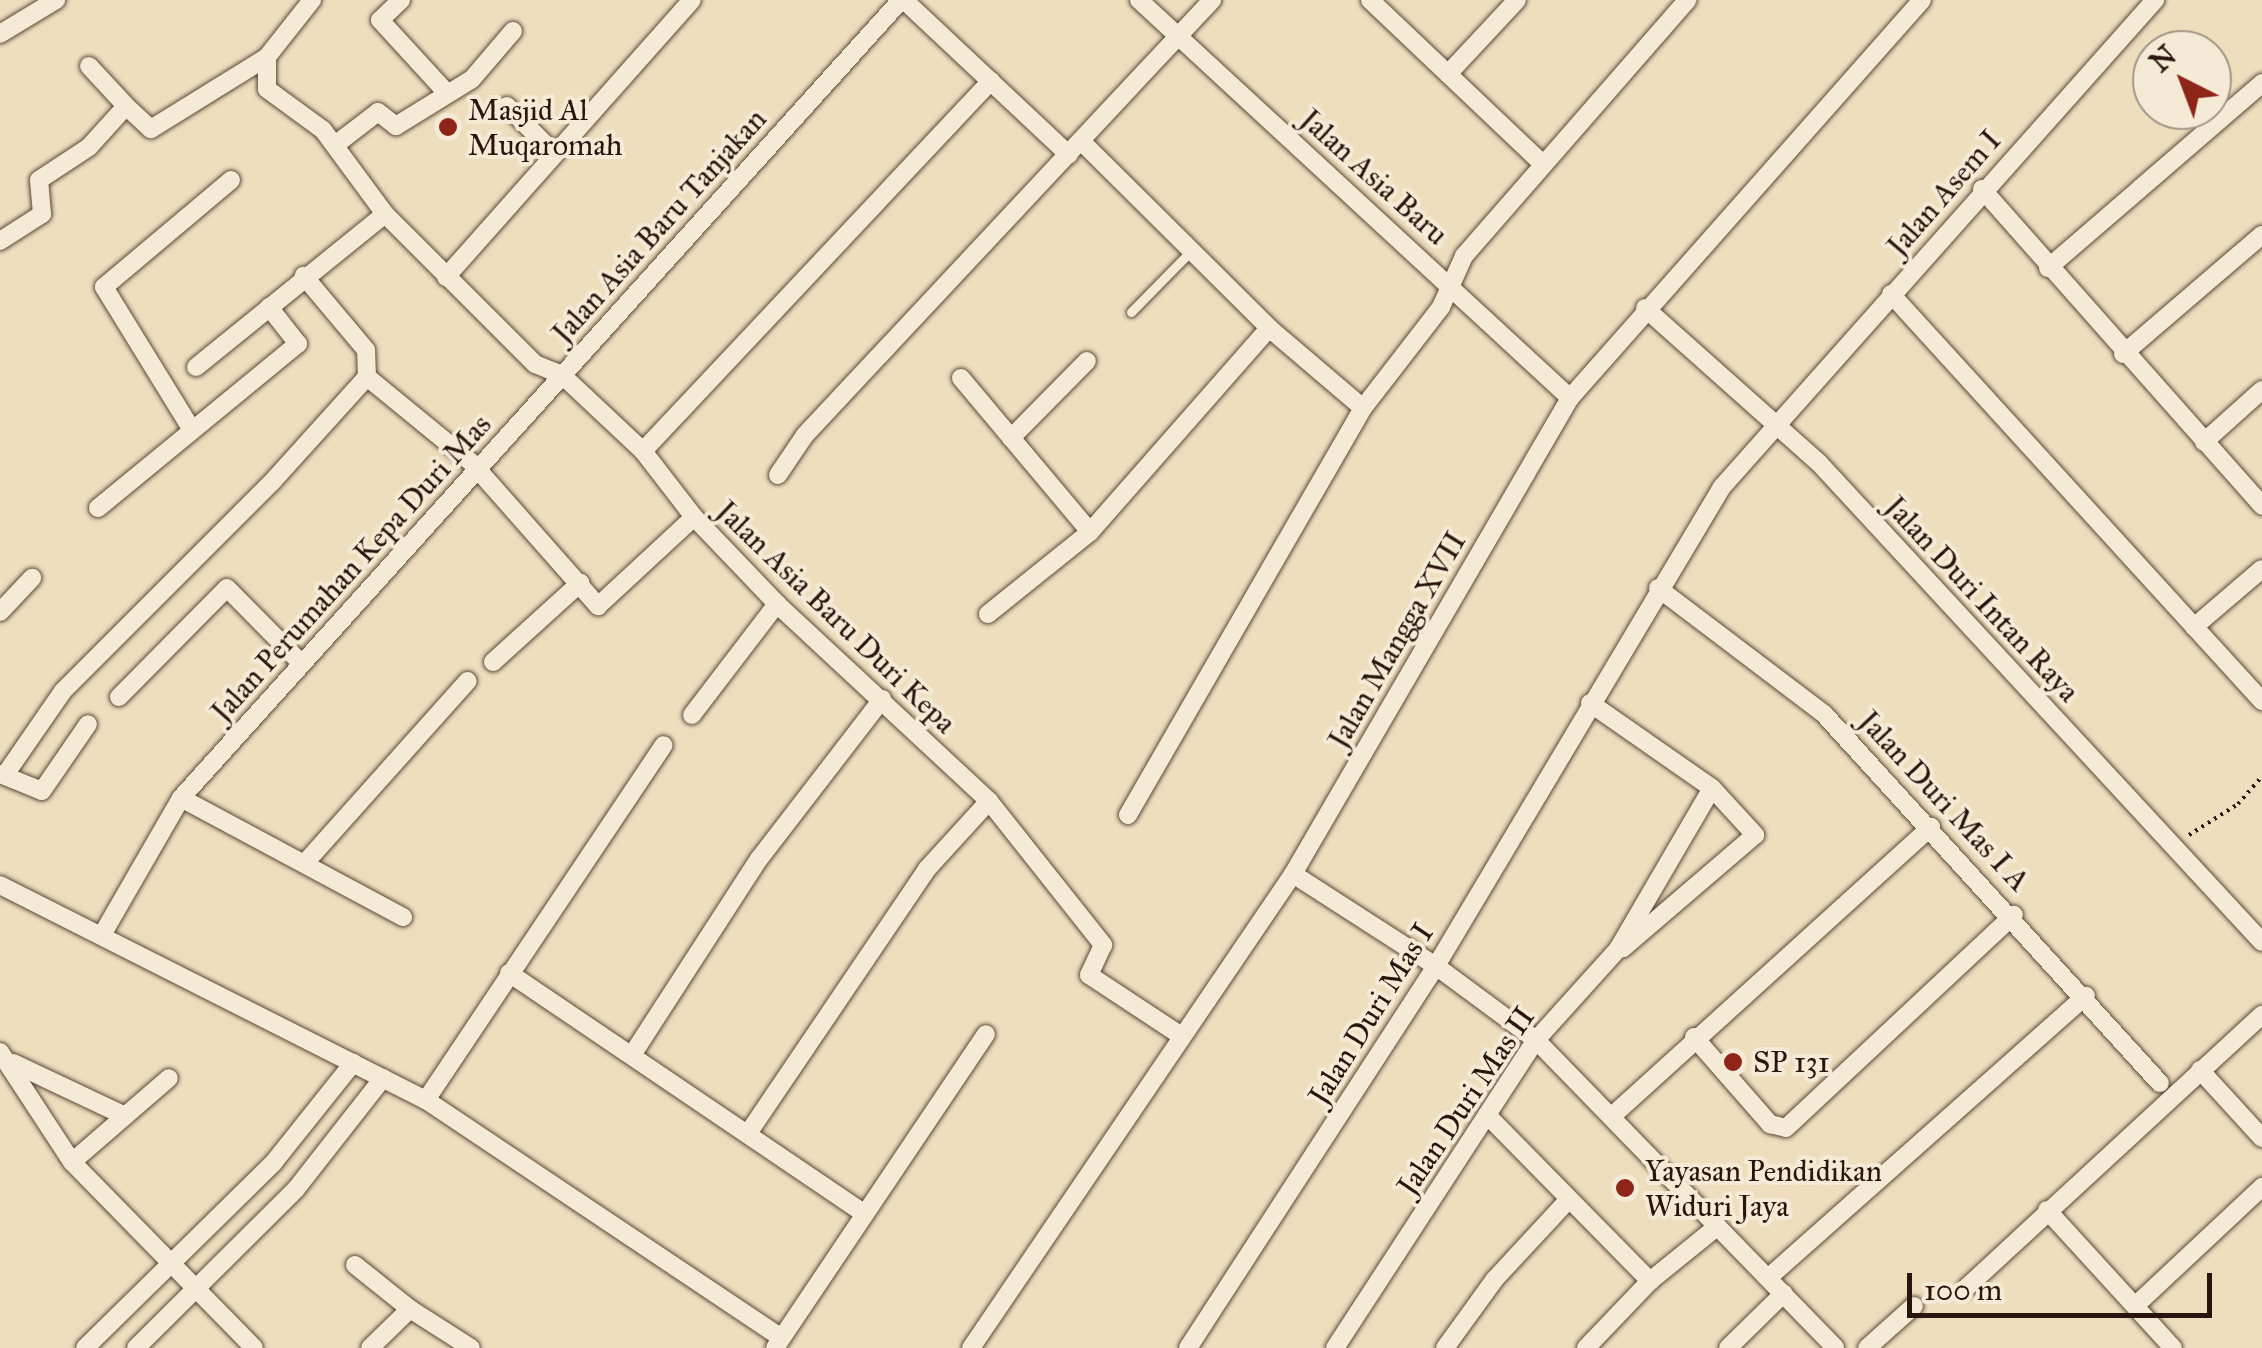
<!DOCTYPE html>
<html>
<head>
<meta charset="utf-8">
<style>
	body { margin:0 }
	#map { position:relative; width:2262px; height:1348px; overflow:hidden; background:#eedebe; font-family:"IM FELL Great Primer",serif }
	div>[style] { position:absolute }
	.path>* { height:4px; margin-top:-2px; transform-origin:0; background:repeating-linear-gradient(90deg,#2a150d 0 2.5px,transparent 0 7.5px) }
	.roads { filter:drop-shadow(0 0 2px #5b4739) drop-shadow(0 0 2px #5b4739) }
	.lane>* { height:9px; margin:-4.5px; padding:0 4.5px; transform-origin:4.5px; border-radius:4.5px; background:#f4ead5 }
	.street>* { height:18px; margin:-9px; padding:0 9px; transform-origin:9px; border-radius:9px; background:#f4ead5 }
	.dots>* { width:28px; height:28px; translate:-50% -50%; box-sizing:border-box; border:5px solid #f4ead5; border-radius:50% }
	span { translate:-50% -50%; white-space:nowrap; text-align:center; line-height:1.15; -webkit-text-stroke:8px #f4ead5; paint-order:stroke }
	.poi-label { font-size:30px; color:#2a150d }
	.left { translate:0 -50%; text-align:left }
	.street-label { font-size:30px; color:#2a150d }
	.north { position:absolute; left:2132px; top:30px; width:100px; height:100px; box-sizing:border-box; background:#f4ead5; border:2px solid #a39585; border-radius:50%; rotate:318deg; font-size:28px; font-weight:700; line-height:40px; text-align:center; color:#2a150d }
	.north::after { content:''; display:block; margin:auto; width:35px; height:45px; background:#8f2418; clip-path:polygon(50% 0,100% 100%,50% 72%,0 100%) }
	.scale { position:absolute; left:1907px; top:1273px; width:305px; height:45px; box-sizing:border-box; border:5px solid #2a150d; border-top:0; padding-left:12px; font-size:30px; line-height:35px; white-space:nowrap; color:#2a150d; -webkit-text-stroke:8px #f4ead5; paint-order:stroke }
</style>
</head>
<body>
<div id="map">
	<div class="path">
		<i style="left:2189px;top:835px;width:58px;rotate:-32.3deg"></i>
		<i style="left:2238px;top:804px;width:37px;rotate:-49deg"></i>
	</div>
	<div class="roads">
		<div class="lane">
			<i style="left:1131px;top:312px;width:87px;rotate:-45.5deg"></i>
		</div>
		<div class="street">
			<i style="left:312px;top:0;width:73px;rotate:128.3deg"></i>
			<i style="left:267px;top:57px;width:32px;rotate:90deg"></i>
			<i style="left:267px;top:89px;width:69px;rotate:36.2deg"></i>
			<i style="left:323px;top:130px;width:104px;rotate:53.6deg"></i>
			<i style="left:385px;top:214px;width:212px;rotate:45deg"></i>
			<i style="left:535px;top:364px;width:29px;rotate:22deg"></i>
			<i style="left:401px;top:0;width:29px;rotate:136deg"></i>
			<i style="left:380px;top:20px;width:99px;rotate:47.5deg"></i>
			<i style="left:904px;top:0;width:226px;rotate:43.2deg"></i>
			<i style="left:1139px;top:0;width:587px;rotate:42.72deg"></i>
			<i style="left:1370px;top:0;width:236px;rotate:43.5deg"></i>
			<i style="left:0;top:34px;width:66px;rotate:-31.3deg"></i>
			<i style="left:89px;top:66px;width:54px;rotate:47.2deg"></i>
			<i style="left:1448px;top:74px;width:101px;rotate:-47deg"></i>
			<i style="left:507px;top:106px;width:66px;rotate:45deg"></i>
			<i style="left:1083px;top:143px;width:262px;rotate:44.8deg"></i>
			<i style="left:1269px;top:328px;width:123px;rotate:40.4deg"></i>
			<i style="left:335px;top:145px;width:54px;rotate:-37.5deg"></i>
			<i style="left:378px;top:112px;width:23px;rotate:38deg"></i>
			<i style="left:396px;top:126px;width:89px;rotate:-31.7deg"></i>
			<i style="left:472px;top:79px;width:63px;rotate:-49.5deg"></i>
			<i style="left:1982px;top:189px;width:423px;rotate:48.5deg"></i>
			<i style="left:0;top:241px;width:50px;rotate:-32.7deg"></i>
			<i style="left:42px;top:214px;width:34px;rotate:-95deg"></i>
			<i style="left:39px;top:180px;width:60px;rotate:-33.4deg"></i>
			<i style="left:89px;top:147px;width:55px;rotate:-47.9deg"></i>
			<i style="left:126px;top:106px;width:34px;rotate:43deg"></i>
			<i style="left:151px;top:129px;width:137px;rotate:-31.8deg"></i>
			<i style="left:2048px;top:268px;width:283px;rotate:-40.8deg"></i>
			<i style="left:446px;top:277px;width:370px;rotate:-48.4deg"></i>
			<i style="left:1891px;top:294px;width:551px;rotate:47.65deg"></i>
			<i style="left:1645px;top:308px;width:233px;rotate:41.7deg"></i>
			<i style="left:1819px;top:463px;width:652px;rotate:47.24deg"></i>
			<i style="left:2123px;top:354px;width:183px;rotate:-40.6deg"></i>
			<i style="left:196px;top:367px;width:243px;rotate:-39deg"></i>
			<i style="left:562px;top:375px;width:111px;rotate:43.2deg"></i>
			<i style="left:643px;top:451px;width:83px;rotate:52.3deg"></i>
			<i style="left:694px;top:517px;width:120px;rotate:46.3deg"></i>
			<i style="left:777px;top:604px;width:289px;rotate:42.9deg"></i>
			<i style="left:989px;top:801px;width:184px;rotate:51.6deg"></i>
			<i style="left:1103px;top:945px;width:33px;rotate:115deg"></i>
			<i style="left:1089px;top:975px;width:109px;rotate:33.4deg"></i>
			<i style="left:367px;top:377px;width:136px;rotate:39.3deg"></i>
			<i style="left:472px;top:463px;width:191px;rotate:48.6deg"></i>
			<i style="left:598px;top:606px;width:131px;rotate:-42.8deg"></i>
			<i style="left:961px;top:378px;width:201px;rotate:50deg"></i>
			<i style="left:192px;top:430px;width:168px;rotate:-121.6deg"></i>
			<i style="left:104px;top:287px;width:166px;rotate:-40.1deg"></i>
			<i style="left:1011px;top:438px;width:108px;rotate:-45.4deg"></i>
			<i style="left:2204px;top:442px;width:78px;rotate:-41.9deg"></i>
			<i style="left:643px;top:451px;width:508px;rotate:-46.76deg"></i>
			<i style="left:778px;top:475px;width:48px;rotate:-56deg"></i>
			<i style="left:805px;top:435px;width:596px;rotate:-46.9deg"></i>
			<i style="left:98px;top:508px;width:259px;rotate:-39.4deg"></i>
			<i style="left:298px;top:344px;width:47px;rotate:-128.1deg"></i>
			<i style="left:1658px;top:588px;width:208px;rotate:37.2deg"></i>
			<i style="left:1824px;top:714px;width:499px;rotate:47.7deg"></i>
			<i style="left:0;top:612px;width:47px;rotate:-46.7deg"></i>
			<i style="left:988px;top:614px;width:131px;rotate:-38.8deg"></i>
			<i style="left:1090px;top:532px;width:271px;rotate:-48.7deg"></i>
			<i style="left:2194px;top:627px;width:89px;rotate:-40.5deg"></i>
			<i style="left:493px;top:662px;width:118px;rotate:-42.2deg"></i>
			<i style="left:119px;top:697px;width:153px;rotate:-45.3deg"></i>
			<i style="left:227px;top:588px;width:104px;rotate:45.4deg"></i>
			<i style="left:1590px;top:703px;width:149px;rotate:34.9deg"></i>
			<i style="left:1712px;top:788px;width:64px;rotate:47.5deg"></i>
			<i style="left:1755px;top:835px;width:174px;rotate:139.4deg"></i>
			<i style="left:692px;top:715px;width:140px;rotate:-52.6deg"></i>
			<i style="left:7px;top:772px;width:98px;rotate:-55.3deg"></i>
			<i style="left:63px;top:691px;width:296px;rotate:-45deg"></i>
			<i style="left:272px;top:482px;width:142px;rotate:-47.9deg"></i>
			<i style="left:367px;top:377px;width:27px;rotate:-92deg"></i>
			<i style="left:366px;top:350px;width:97px;rotate:-130deg"></i>
			<i style="left:0;top:774px;width:45px;rotate:22deg"></i>
			<i style="left:42px;top:791px;width:81px;rotate:-55.5deg"></i>
			<i style="left:181px;top:798px;width:252px;rotate:28.2deg"></i>
			<i style="left:1128px;top:815px;width:470px;rotate:-60deg"></i>
			<i style="left:1363px;top:408px;width:128px;rotate:-52.3deg"></i>
			<i style="left:1441px;top:307px;width:56px;rotate:-65.7deg"></i>
			<i style="left:1464px;top:256px;width:340px;rotate:-48.9deg"></i>
			<i style="left:305px;top:863px;width:244px;rotate:-48.2deg"></i>
			<i style="left:1293px;top:874px;width:170px;rotate:32.8deg"></i>
			<i style="left:1436px;top:966px;width:124px;rotate:36.5deg"></i>
			<i style="left:1536px;top:1040px;width:429px;rotate:45.8deg"></i>
			<i style="left:0;top:885px;width:477px;rotate:26.8deg"></i>
			<i style="left:426px;top:1100px;width:427px;rotate:33.8deg"></i>
			<i style="left:102px;top:935px;width:158px;rotate:-60deg"></i>
			<i style="left:181px;top:798px;width:1075px;rotate:-47.94deg"></i>
			<i style="left:509px;top:973px;width:429px;rotate:34.1deg"></i>
			<i style="left:1694px;top:1037px;width:116px;rotate:48.9deg"></i>
			<i style="left:1770px;top:1124px;width:16px;rotate:14deg"></i>
			<i style="left:1786px;top:1128px;width:312px;rotate:-43.1deg"></i>
			<i style="left:0;top:1052px;width:131px;rotate:56.8deg"></i>
			<i style="left:72px;top:1162px;width:260px;rotate:45.6deg"></i>
			<i style="left:632px;top:1055px;width:234px;rotate:-57.1deg"></i>
			<i style="left:759px;top:859px;width:202px;rotate:-52.4deg"></i>
			<i style="left:13px;top:1063px;width:124px;rotate:25.3deg"></i>
			<i style="left:2200px;top:1070px;width:92px;rotate:47.6deg"></i>
			<i style="left:426px;top:1100px;width:427px;rotate:-56.2deg"></i>
			<i style="left:1487px;top:1115px;width:233px;rotate:45.5deg"></i>
			<i style="left:1611px;top:1117px;width:432px;rotate:-42.2deg"></i>
			<i style="left:749px;top:1132px;width:318px;rotate:-55.9deg"></i>
			<i style="left:927px;top:869px;width:92px;rotate:-47.6deg"></i>
			<i style="left:72px;top:1162px;width:128px;rotate:-40.9deg"></i>
			<i style="left:2047px;top:1210px;width:187px;rotate:47.6deg"></i>
			<i style="left:355px;top:1265px;width:70px;rotate:38.7deg"></i>
			<i style="left:1768px;top:1278px;width:425px;rotate:-41.6deg"></i>
			<i style="left:1966px;top:1288px;width:403px;rotate:-42.7deg"></i>
			<i style="left:2136px;top:1305px;width:173px;rotate:-43.1deg"></i>
			<i style="left:85px;top:1348px;width:265px;rotate:-44.5deg"></i>
			<i style="left:274px;top:1162px;width:127px;rotate:-51.4deg"></i>
			<i style="left:136px;top:1348px;width:226px;rotate:-44.8deg"></i>
			<i style="left:296px;top:1189px;width:141px;rotate:-51.9deg"></i>
			<i style="left:370px;top:1348px;width:56px;rotate:-44.3deg"></i>
			<i style="left:410px;top:1309px;width:72px;rotate:32.6deg"></i>
			<i style="left:775px;top:1348px;width:378px;rotate:-56.1deg"></i>
			<i style="left:971px;top:1348px;width:573px;rotate:-55.81deg"></i>
			<i style="left:1293px;top:874px;width:551px;rotate:-59.8deg"></i>
			<i style="left:1570px;top:398px;width:531px;rotate:-48.51deg"></i>
			<i style="left:1188px;top:1348px;width:455px;rotate:-57deg"></i>
			<i style="left:1436px;top:966px;width:558px;rotate:-59.16deg"></i>
			<i style="left:1722px;top:487px;width:652px;rotate:-48.36deg"></i>
			<i style="left:1335px;top:1348px;width:368px;rotate:-56.9deg"></i>
			<i style="left:1536px;top:1040px;width:122px;rotate:-48deg"></i>
			<i style="left:1618px;top:949px;width:186px;rotate:-59.7deg"></i>
			<i style="left:1445px;top:1348px;width:85px;rotate:-54.1deg"></i>
			<i style="left:1495px;top:1279px;width:109px;rotate:-47.2deg"></i>
			<i style="left:1586px;top:1348px;width:93px;rotate:-46.3deg"></i>
			<i style="left:1650px;top:1281px;width:87px;rotate:-39deg"></i>
			<i style="left:1728px;top:1348px;width:78px;rotate:-44.5deg"></i>
			<i style="left:1867px;top:1348px;width:63px;rotate:-41.8deg"></i>
		</div>
	</div>
	<div class="dots">
		<i style="left:448px;top:127px;background:#8f2418"></i>
		<i style="left:1733px;top:1062px;background:#8f2418"></i>
		<i style="left:1625px;top:1188px;background:#8f2418"></i>
	</div>
	<div class="poi-label">
		<span class="left" style="left:468px;top:127px">Masjid Al<br>Muqaromah</span>
		<span class="left" style="left:1753px;top:1062px">SP 131</span>
		<span class="left" style="left:1645px;top:1188px">Yayasan Pendidikan<br>Widuri Jaya</span>
	</div>
	<div class="street-label">
		<span style="left:1374px;top:177px;rotate:42deg">Jalan Asia Baru</span>
		<span style="left:1944px;top:193px;rotate:-49deg">Jalan Asem I</span>
		<span style="left:659px;top:226px;rotate:-48deg">Jalan Asia Baru Tanjakan</span>
		<span style="left:351px;top:568px;rotate:-48deg">Jalan Perumahan Kepa Duri Mas</span>
		<span style="left:1982px;top:599px;rotate:47deg">Jalan Duri Intan Raya</span>
		<span style="left:836px;top:617px;rotate:44deg">Jalan Asia Baru Duri Kepa</span>
		<span style="left:1397px;top:640px;rotate:-60deg">Jalan Mangga XVII</span>
		<span style="left:1944px;top:801px;rotate:47deg">Jalan Duri Mas I A</span>
		<span style="left:1371px;top:1014px;rotate:-58deg">Jalan Duri Mas I</span>
		<span style="left:1466px;top:1101px;rotate:-56deg">Jalan Duri Mas II</span>
	</div>
	<div class="north">N</div>
	<div class="scale">100 m</div>
</div>
</body>
</html>
